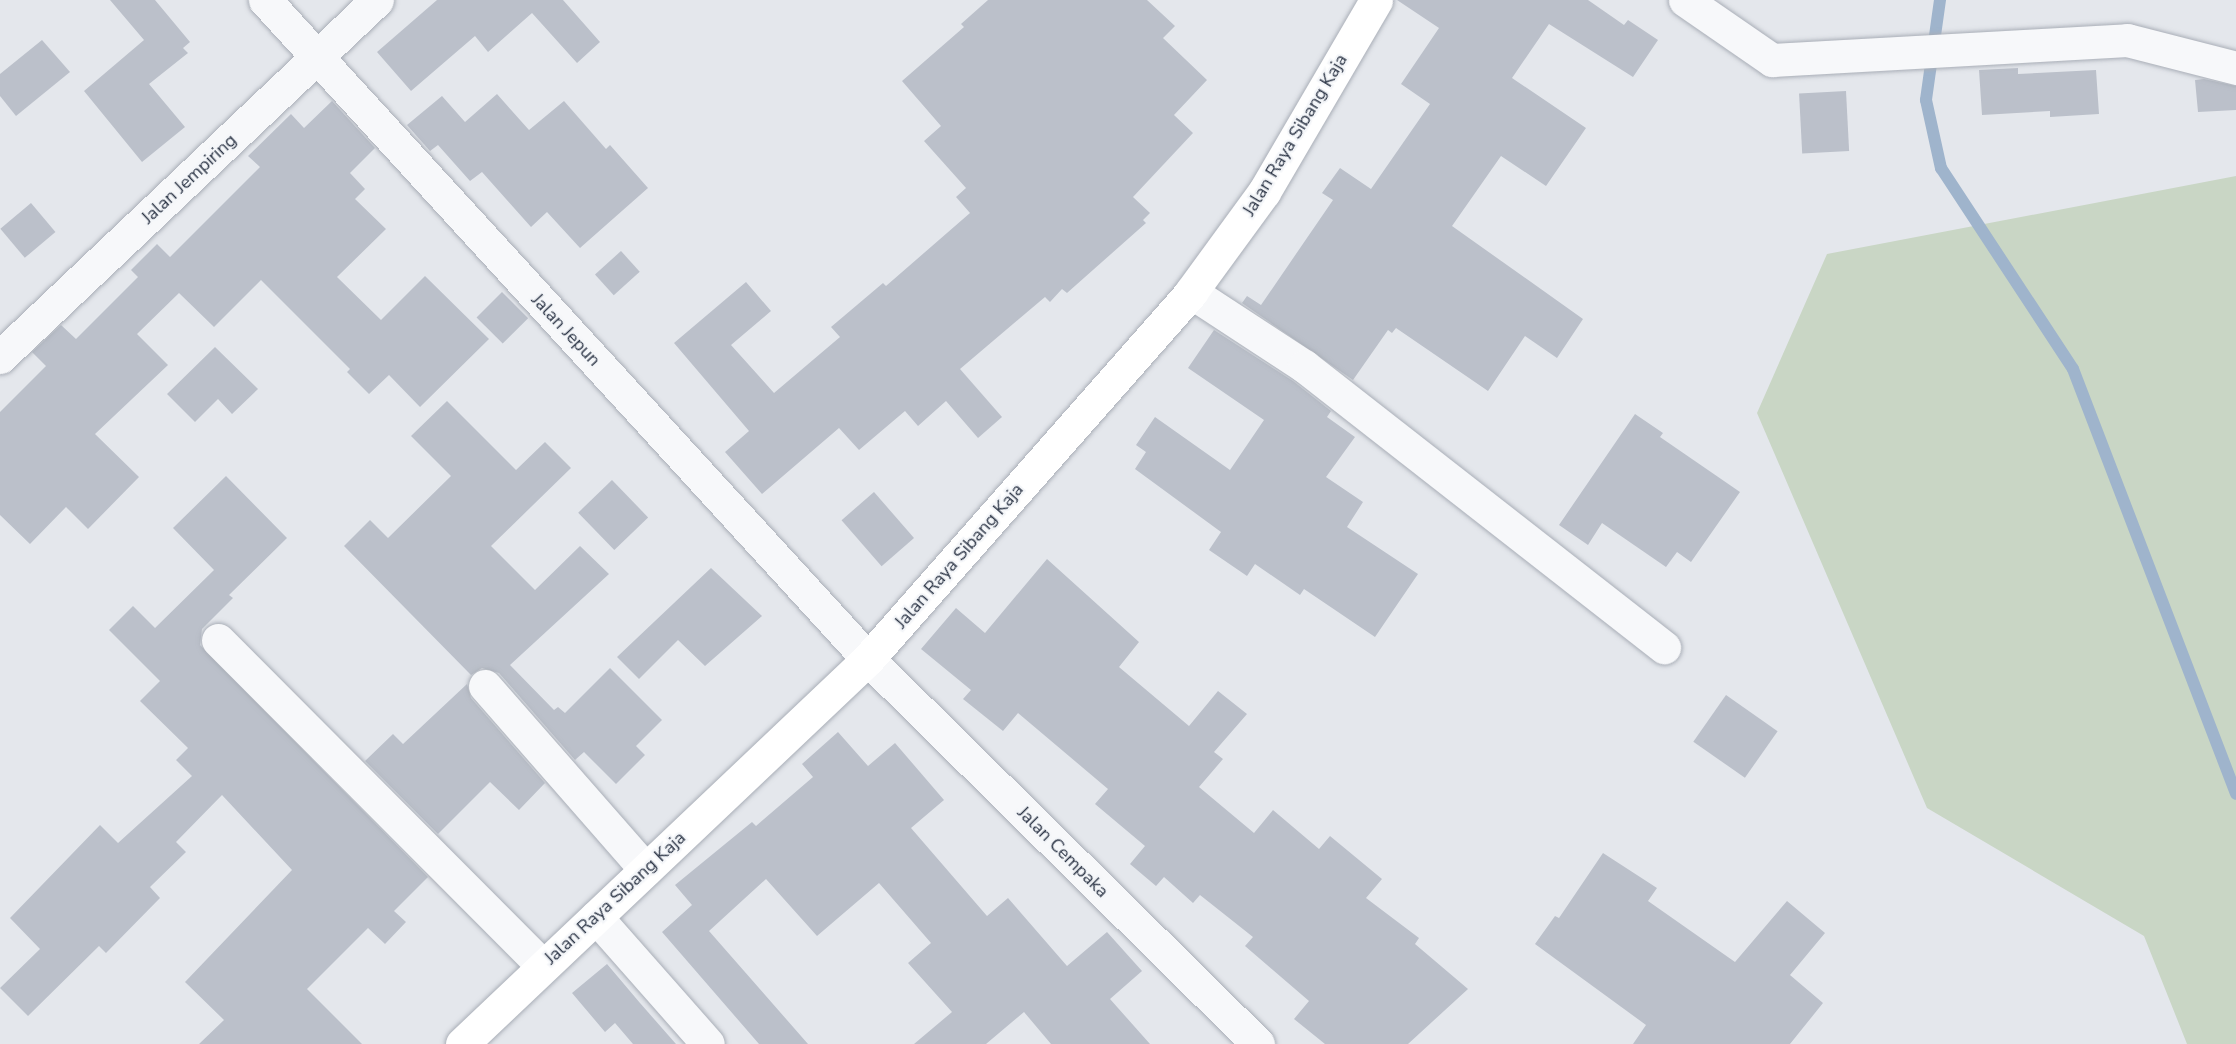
<!DOCTYPE html>
<html>
<head>
<meta charset="utf-8">
<style>
	body { margin:0 }
	#map { position:relative; width:2236px; height:1044px; overflow:hidden; background:#e4e7ec; font-family:"Nunito Sans",sans-serif }
	div>[style] { position:absolute }
	.green>* { inset:0; background:#c9d6c5 }
	.stream>* { height:12px; margin:-6px; padding:0 6px; transform-origin:6px; border-radius:6px; background:#9fb4cc }
	.building>* { inset:0; background:#bbc0ca; transform-origin:0 0 }
	.roads { filter:drop-shadow(0 0 2px #a9aeb7) drop-shadow(0 0 2px #a9aeb7) }
	.minor>* { height:33px; margin:-16.5px; padding:0 16.5px; transform-origin:16.5px; border-radius:16.5px; background:#f7f8fa }
	.major>* { height:33px; margin:-16.5px; padding:0 16.5px; transform-origin:16.5px; border-radius:16.5px; background:#fff }
	span { translate:-50% -50%; white-space:nowrap; text-align:center; line-height:1.15; -webkit-text-stroke:4.5px #f4f6f9; paint-order:stroke }
	.street-label { font-size:18px; color:#2b3445 }
</style>
</head>
<body>
<div id="map">
	<div class="green">
		<i style="clip-path:polygon(2236px 176px,2236px 1044px,2187px 1044px,2144px 936px,1927px 808px,1757px 413px,1827px 254px)"></i>
	</div>
	<div class="stream">
		<i style="left:1940px;top:0;width:101px;rotate:98deg"></i>
		<i style="left:1926px;top:100px;width:70px;rotate:77.6deg"></i>
		<i style="left:1941px;top:168px;width:240px;rotate:56.7deg"></i>
		<i style="left:2073px;top:369px;width:455px;rotate:69deg"></i>
	</div>
	<div class="building">
		<i style="clip-path:polygon(110px 0,155px 0,190px 42px,183px 48px,188px 53px,149px 84px,185px 127px,142px 162px,84px 91px,144px 40px)"></i>
		<i style="clip-path:polygon(437px 0,563px 0,600px 42px,577px 63px,532px 13px,488px 52px,475px 36px,411px 91px,377px 52px)"></i>
		<i style="clip-path:polygon(988px 0,1147px 0,1175px 26px,1163px 38px,1207px 80px,1174px 115px,1193px 133px,1133px 197px,1150px 213px,1143px 220px,1146px 223px,1067px 293px,1062px 289px,1050px 302px,1045px 297px,960px 369px,1002px 417px,978px 438px,946px 401px,918px 426px,905px 411px,859px 450px,839px 428px,762px 494px,725px 452px,749px 431px,674px 343px,746px 282px,771px 311px,731px 345px,774px 393px,840px 337px,831px 327px,883px 283px,886px 286px,970px 213px,956px 197px,966px 188px,924px 141px,941px 126px,902px 81px,964px 27px,961px 24px)"></i>
		<i style="clip-path:polygon(1397px 0,1588px 0,1624px 25px,1628px 20px,1658px 40px,1633px 77px,1549px 24px,1512px 78px,1586px 128px,1546px 186px,1501px 156px,1452px 226px,1583px 319px,1557px 358px,1525px 336px,1488px 391px,1396px 328px,1392px 333px,1388px 330px,1353px 380px,1242px 303px,1247px 296px,1261px 305px,1333px 200px,1322px 193px,1340px 168px,1371px 189px,1430px 104px,1401px 84px,1439px 28px)"></i>
		<i style="clip-path:polygon(42px 40px,70px 72px,16px 116px,0 96px,0 74px)"></i>
		<i style="clip-path:polygon(2018px 68px,2018px 74px,2096px 70px,2099px 114px,2050px 117px,2050px 111px,1982px 115px,1979px 70px)"></i>
		<i style="clip-path:polygon(2204px 79px,2236px 86px,2236px 110px,2198px 112px,2195px 80px)"></i>
		<i style="left:1846px;top:91px;width:60px;height:47px;rotate:87deg"></i>
		<i style="clip-path:polygon(497px 94px,529px 130px,564px 101px,606px 149px,610px 145px,648px 188px,580px 248px,547px 212px,531px 227px,482px 172px,470px 181px,438px 145px,430px 151px,407px 125px,442px 96px,465px 122px)"></i>
		<i style="clip-path:polygon(332px 101px,375px 148px,350px 173px,365px 189px,355px 199px,386px 229px,337px 277px,381px 320px,425px 276px,489px 339px,420px 407px,389px 375px,369px 394px,347px 372px,350px 369px,261px 280px,214px 327px,179px 293px,137px 334px,168px 365px,95px 434px,139px 477px,88px 529px,66px 507px,30px 544px,0 515px,0 412px,46px 366px,32px 352px,61px 325px,76px 339px,138px 277px,131px 270px,157px 244px,170px 257px,260px 167px,248px 156px,291px 114px,304px 128px)"></i>
		<i style="left:31px;top:203px;width:38px;height:40px;rotate:50deg"></i>
		<i style="left:621px;top:251px;width:28px;height:35px;rotate:48deg"></i>
		<i style="left:502px;top:292px;width:37px;height:36px;rotate:45deg"></i>
		<i style="clip-path:polygon(1214px 330px,1293px 381px,1331px 411px,1327px 417px,1355px 437px,1326px 477px,1363px 502px,1347px 527px,1418px 574px,1375px 637px,1304px 589px,1300px 595px,1255px 564px,1247px 576px,1209px 550px,1221px 532px,1135px 469px,1146px 452px,1136px 445px,1155px 417px,1230px 470px,1264px 420px,1188px 368px)"></i>
		<i style="clip-path:polygon(215px 347px,258px 389px,232px 414px,218px 399px,195px 422px,167px 394px)"></i>
		<i style="clip-path:polygon(447px 401px,516px 470px,545px 442px,571px 468px,491px 546px,535px 590px,580px 546px,609px 574px,510px 665px,554px 710px,558px 707px,565px 713px,610px 668px,662px 720px,636px 746px,645px 755px,616px 784px,584px 752px,575px 760px,499px 673px,482px 668px,471px 675px,344px 546px,370px 520px,388px 538px,451px 476px,411px 436px)"></i>
		<i style="clip-path:polygon(1635px 414px,1663px 433px,1660px 437px,1740px 492px,1691px 562px,1677px 552px,1666px 567px,1602px 523px,1588px 545px,1559px 525px)"></i>
		<i style="clip-path:polygon(226px 476px,287px 538px,229px 595px,233px 598px,202px 629px,200px 645px,428px 877px,394px 911px,406px 922px,385px 944px,368px 928px,307px 989px,362px 1044px,199px 1044px,224px 1020px,185px 982px,292px 870px,222px 795px,176px 842px,186px 852px,150px 887px,160px 898px,106px 953px,99px 946px,28px 1016px,0 988px,40px 949px,10px 918px,100px 825px,118px 843px,192px 776px,176px 760px,188px 748px,140px 701px,160px 681px,109px 630px,133px 606px,155px 628px,214px 570px,173px 528px)"></i>
		<i style="left:612px;top:480px;width:52px;height:47px;rotate:46deg"></i>
		<i style="left:874px;top:492px;width:61px;height:43px;rotate:49deg"></i>
		<i style="clip-path:polygon(1047px 559px,1139px 642px,1119px 667px,1189px 726px,1218px 691px,1247px 714px,1214px 752px,1223px 759px,1199px 787px,1254px 833px,1273px 810px,1319px 849px,1330px 836px,1382px 879px,1366px 898px,1419px 938px,1415px 944px,1468px 989px,1408px 1044px,1325px 1044px,1294px 1019px,1309px 1001px,1245px 946px,1253px 937px,1200px 895px,1193px 903px,1164px 877px,1156px 886px,1130px 864px,1145px 846px,1095px 804px,1108px 789px,1018px 713px,1003px 731px,963px 699px,971px 690px,921px 649px,956px 608px,985px 633px)"></i>
		<i style="clip-path:polygon(711px 568px,762px 616px,705px 666px,678px 640px,639px 679px,617px 657px)"></i>
		<i style="clip-path:polygon(467px 684px,471px 698px,545px 783px,519px 810px,490px 782px,438px 834px,365px 761px,393px 734px,403px 744px)"></i>
		<i style="left:1726px;top:695px;width:63px;height:57px;rotate:35deg"></i>
		<i style="clip-path:polygon(838px 732px,868px 766px,895px 743px,944px 800px,911px 828px,987px 916px,1008px 898px,1067px 966px,1107px 932px,1142px 971px,1110px 999px,1150px 1044px,1051px 1044px,1024px 1012px,986px 1044px,914px 1044px,952px 1012px,908px 963px,931px 943px,879px 883px,817px 936px,766px 879px,709px 931px,808px 1044px,759px 1044px,662px 932px,692px 905px,675px 885px,752px 822px,756px 826px,813px 777px,802px 764px)"></i>
		<i style="clip-path:polygon(1603px 853px,1657px 888px,1648px 901px,1735px 962px,1787px 901px,1825px 933px,1790px 975px,1823px 1003px,1790px 1044px,1633px 1044px,1646px 1025px,1535px 944px,1555px 916px,1559px 918px)"></i>
		<i style="clip-path:polygon(607px 964px,640px 1003px,676px 1044px,633px 1044px,615px 1023px,605px 1032px,572px 993px)"></i>
	</div>
	<div class="roads">
		<div class="minor">
			<i style="left:265px;top:0;width:893px;rotate:47.54deg"></i>
			<i style="left:868px;top:659px;width:548px;rotate:44.63deg"></i>
			<i style="left:1685px;top:0;width:106px;rotate:34.6deg"></i>
			<i style="left:1772px;top:60px;width:356px;rotate:-3.2deg"></i>
			<i style="left:2127px;top:40px;width:113px;rotate:14.4deg"></i>
			<i style="left:1191px;top:292px;width:135px;rotate:33.2deg"></i>
			<i style="left:1304px;top:366px;width:457px;rotate:38deg"></i>
			<i style="left:0;top:357px;width:519px;rotate:-43.44deg"></i>
			<i style="left:218px;top:640px;width:460px;rotate:45.1deg"></i>
			<i style="left:485px;top:686px;width:244px;rotate:48.8deg"></i>
			<i style="left:596px;top:917px;width:169px;rotate:48.6deg"></i>
		</div>
		<div class="major">
			<i style="left:462px;top:1044px;width:560px;rotate:-43.48deg"></i>
			<i style="left:868px;top:659px;width:489px;rotate:-48.6deg"></i>
			<i style="left:1191px;top:292px;width:124px;rotate:-53.9deg"></i>
			<i style="left:1264px;top:192px;width:222px;rotate:-59.7deg"></i>
		</div>
	</div>
	<div class="street-label">
		<span style="left:1295px;top:135px;rotate:-59deg">Jalan Raya Sibang Kaja</span>
		<span style="left:189px;top:179px;rotate:-43deg">Jalan Jempiring</span>
		<span style="left:566px;top:330px;rotate:47deg">Jalan Jepun</span>
		<span style="left:959px;top:556px;rotate:-49deg">Jalan Raya Sibang Kaja</span>
		<span style="left:1063px;top:852px;rotate:45deg">Jalan Cempaka</span>
		<span style="left:615px;top:898px;rotate:-43deg">Jalan Raya Sibang Kaja</span>
	</div>
</div>
</body>
</html>
